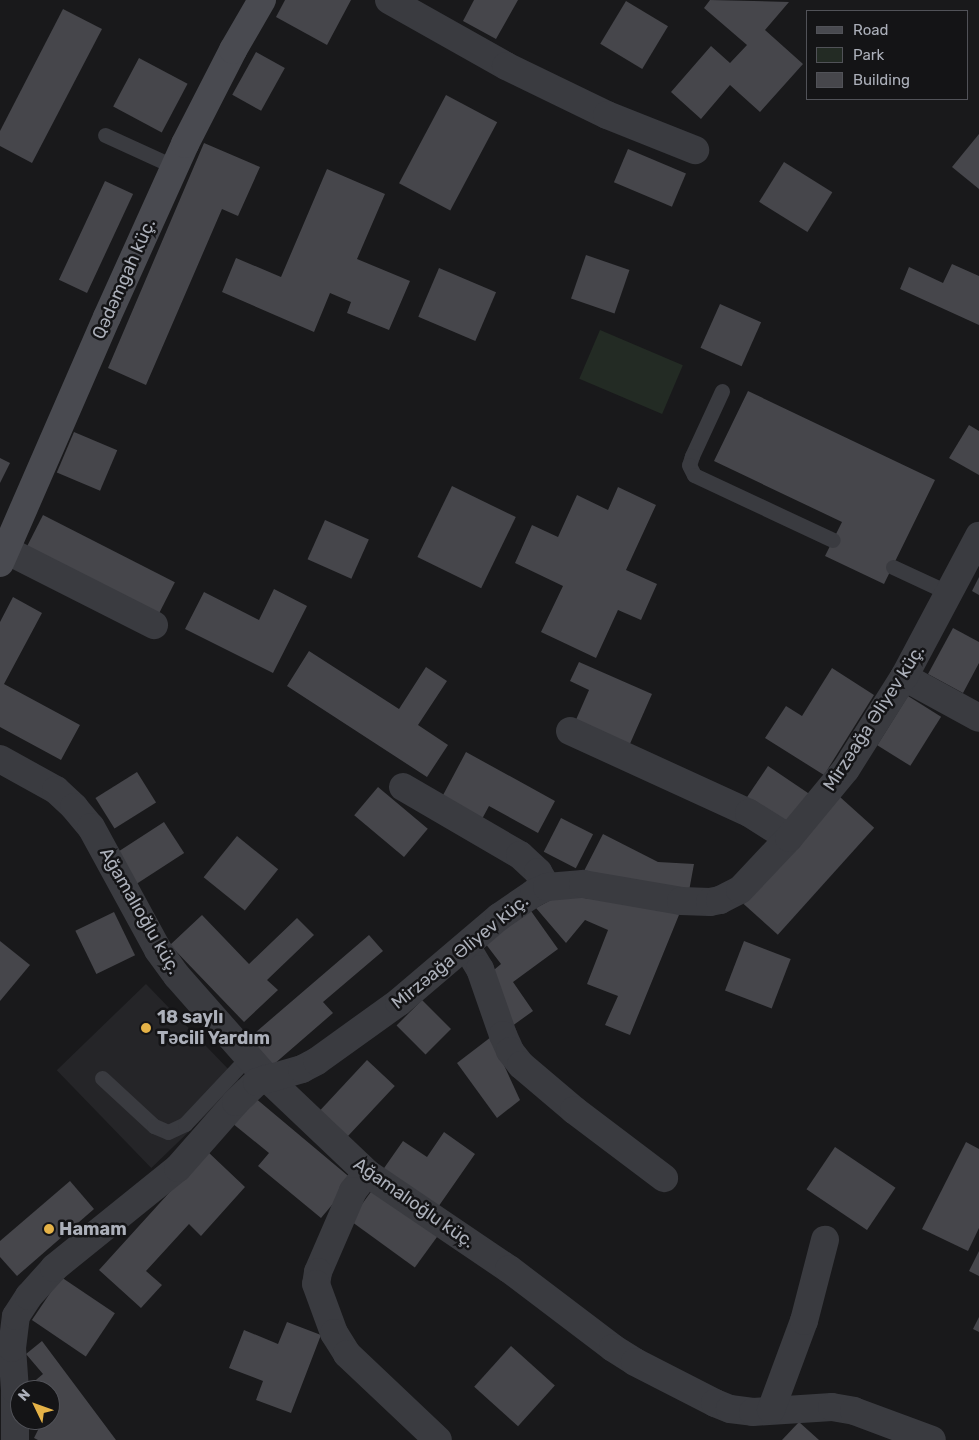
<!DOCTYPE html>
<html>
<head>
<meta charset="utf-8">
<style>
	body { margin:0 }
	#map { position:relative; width:979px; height:1440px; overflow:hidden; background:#19191b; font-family:Rubik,sans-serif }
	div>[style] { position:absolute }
	.built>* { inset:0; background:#252528; transform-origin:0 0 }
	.green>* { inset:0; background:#232b24; transform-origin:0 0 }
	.building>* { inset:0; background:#46464b; transform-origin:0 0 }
	.lane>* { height:15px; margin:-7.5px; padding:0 7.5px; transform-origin:7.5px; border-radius:7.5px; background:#3a3b40 }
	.street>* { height:28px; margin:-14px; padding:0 14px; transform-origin:14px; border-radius:14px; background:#3a3b40 }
	.secondary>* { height:28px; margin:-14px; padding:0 14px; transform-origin:14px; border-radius:14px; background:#494a50 }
	.dots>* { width:14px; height:14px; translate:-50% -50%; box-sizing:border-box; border:2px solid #141416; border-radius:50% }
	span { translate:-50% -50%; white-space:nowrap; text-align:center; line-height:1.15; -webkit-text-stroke:5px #141416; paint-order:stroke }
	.street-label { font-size:18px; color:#acb0ba }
	.poi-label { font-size:18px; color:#acb0ba; font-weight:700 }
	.left { translate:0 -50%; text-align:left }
	.legend { position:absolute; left:806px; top:10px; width:162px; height:90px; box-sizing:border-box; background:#141416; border:1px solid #515258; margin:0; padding:6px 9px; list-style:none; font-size:15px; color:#acb0ba }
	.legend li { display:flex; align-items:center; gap:10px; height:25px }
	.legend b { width:25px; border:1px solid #515258 }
	.north { position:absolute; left:10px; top:1380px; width:50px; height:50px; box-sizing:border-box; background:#141416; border:1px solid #515258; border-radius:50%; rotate:312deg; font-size:14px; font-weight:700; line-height:20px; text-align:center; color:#acb0ba }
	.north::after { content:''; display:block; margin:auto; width:18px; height:22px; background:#e5b247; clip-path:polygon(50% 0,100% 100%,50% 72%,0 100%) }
</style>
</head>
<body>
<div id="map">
	<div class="built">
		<i style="left:146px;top:984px;width:136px;height:124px;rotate:46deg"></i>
	</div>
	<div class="green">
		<i style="left:600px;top:330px;width:90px;height:53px;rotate:23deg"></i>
	</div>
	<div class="building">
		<i style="clip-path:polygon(285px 0,351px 0,327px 45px,276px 17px)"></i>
		<i style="clip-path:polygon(474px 0,518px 0,496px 39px,463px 21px)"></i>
		<i style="clip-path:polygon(710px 0,789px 2px,765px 30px,803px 64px,760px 112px,730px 85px,701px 119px,671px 92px,711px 46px,730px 63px,747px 45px,704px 8px)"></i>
		<i style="left:626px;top:1px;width:49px;height:50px;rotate:31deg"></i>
		<i style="clip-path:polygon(63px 9px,102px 29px,32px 163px,0 146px,0 131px)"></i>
		<i style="left:256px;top:52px;width:33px;height:49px;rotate:29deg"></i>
		<i style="left:139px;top:58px;width:55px;height:55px;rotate:28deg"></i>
		<i style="left:446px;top:95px;width:58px;height:100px;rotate:28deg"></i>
		<i style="clip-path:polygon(979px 134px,979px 189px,952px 167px)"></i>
		<i style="clip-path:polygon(204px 143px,260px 167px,238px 216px,222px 209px,146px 385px,108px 368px)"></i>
		<i style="left:628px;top:149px;width:63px;height:36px;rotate:23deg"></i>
		<i style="left:784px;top:162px;width:57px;height:47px;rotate:32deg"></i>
		<i style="clip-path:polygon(327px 169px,385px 194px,357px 259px,410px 281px,389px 330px,347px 313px,351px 302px,330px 293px,314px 332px,222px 292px,236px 258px,281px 277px)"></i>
		<i style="left:105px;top:181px;width:31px;height:109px;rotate:25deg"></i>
		<i style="left:586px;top:255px;width:46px;height:46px;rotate:19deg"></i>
		<i style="clip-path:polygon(952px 264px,979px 276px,979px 325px,900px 289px,909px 267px,943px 283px)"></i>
		<i style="left:439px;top:268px;width:62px;height:53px;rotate:23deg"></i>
		<i style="left:720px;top:304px;width:45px;height:48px;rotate:24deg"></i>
		<i style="clip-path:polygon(748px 391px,935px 480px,884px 584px,825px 556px,842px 522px,714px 461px)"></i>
		<i style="clip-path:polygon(969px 425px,979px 431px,979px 475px,949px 458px)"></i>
		<i style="left:74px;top:432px;width:47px;height:44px;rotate:23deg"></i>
		<i style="clip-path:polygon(0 458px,10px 463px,0 483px)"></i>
		<i style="left:452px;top:486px;width:71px;height:79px;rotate:26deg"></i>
		<i style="clip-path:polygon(618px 487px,656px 505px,626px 570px,657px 584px,641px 620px,618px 610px,596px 658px,541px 632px,563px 586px,515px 563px,532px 525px,558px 537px,577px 495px,608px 510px)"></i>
		<i style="left:43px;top:515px;width:148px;height:37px;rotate:27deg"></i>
		<i style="left:325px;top:520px;width:48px;height:43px;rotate:24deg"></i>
		<i style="clip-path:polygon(979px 577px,979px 595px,972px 591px)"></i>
		<i style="clip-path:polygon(274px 589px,307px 606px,273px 673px,185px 629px,204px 592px,259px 620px)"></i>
		<i style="clip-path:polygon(13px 597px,42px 613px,4px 684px,80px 725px,61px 760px,0 727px,0 622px)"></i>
		<i style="clip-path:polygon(953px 628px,979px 642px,979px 663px,963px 693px,928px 674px)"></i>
		<i style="clip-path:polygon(309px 651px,399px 709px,426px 667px,447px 681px,418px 725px,448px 745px,427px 777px,287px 686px)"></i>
		<i style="clip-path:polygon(579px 662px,652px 694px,629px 746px,575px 722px,589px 690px,570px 681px)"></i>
		<i style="clip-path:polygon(832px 668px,874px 695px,824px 775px,765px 738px,786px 706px,802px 716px)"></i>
		<i style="left:908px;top:696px;width:39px;height:58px;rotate:32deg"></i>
		<i style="clip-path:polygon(466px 752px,555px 801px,538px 833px,489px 806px,482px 819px,442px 797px)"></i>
		<i style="left:768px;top:766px;width:50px;height:42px;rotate:34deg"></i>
		<i style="left:137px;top:772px;width:36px;height:49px;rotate:58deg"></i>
		<i style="left:378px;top:787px;width:65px;height:37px;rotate:40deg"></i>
		<i style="left:840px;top:797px;width:46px;height:144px;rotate:42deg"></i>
		<i style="left:561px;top:818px;width:36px;height:38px;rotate:27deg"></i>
		<i style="left:164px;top:822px;width:37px;height:57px;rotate:57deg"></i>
		<i style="clip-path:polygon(603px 834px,658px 862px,694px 864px,689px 891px,584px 871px)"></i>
		<i style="left:237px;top:836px;width:53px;height:53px;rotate:39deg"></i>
		<i style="clip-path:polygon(560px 895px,681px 910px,630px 1035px,605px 1025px,618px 996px,587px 984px,608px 930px,585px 920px,566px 943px,536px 908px)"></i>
		<i style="clip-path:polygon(531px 911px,558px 949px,513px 982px,533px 1011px,508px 1029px,488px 975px,501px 964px,485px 943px)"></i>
		<i style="left:114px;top:912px;width:48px;height:43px;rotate:64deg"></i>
		<i style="clip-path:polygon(202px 915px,249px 964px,297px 918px,314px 935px,267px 980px,278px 990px,244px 1022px,170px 945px)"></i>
		<i style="clip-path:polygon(369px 935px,383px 951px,323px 1002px,333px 1013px,273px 1065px,249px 1038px)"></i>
		<i style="clip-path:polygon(0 941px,30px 965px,0 1001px)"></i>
		<i style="left:744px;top:941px;width:50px;height:53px;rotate:21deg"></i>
		<i style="left:422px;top:1000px;width:41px;height:36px;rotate:45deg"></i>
		<i style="clip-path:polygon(491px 1037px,520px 1100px,497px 1118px,457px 1063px)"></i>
		<i style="left:367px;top:1060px;width:38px;height:73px;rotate:43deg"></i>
		<i style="clip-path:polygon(254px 1097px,353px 1180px,321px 1218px,258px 1166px,269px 1153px,232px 1123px)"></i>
		<i style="clip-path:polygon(444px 1132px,475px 1154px,436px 1210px,382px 1171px,403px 1141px,427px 1157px)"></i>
		<i style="clip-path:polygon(966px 1142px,979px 1149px,979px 1228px,968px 1251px,922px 1229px)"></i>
		<i style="left:835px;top:1147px;width:73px;height:51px;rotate:34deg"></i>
		<i style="clip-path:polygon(207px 1151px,245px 1187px,201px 1236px,189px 1224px,146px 1271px,162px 1285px,141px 1308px,99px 1270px)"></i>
		<i style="clip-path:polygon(70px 1181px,94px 1209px,17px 1276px,0 1257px,0 1241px)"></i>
		<i style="left:373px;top:1189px;width:80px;height:39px;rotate:36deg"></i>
		<i style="clip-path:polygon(979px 1251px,979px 1276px,969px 1271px)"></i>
		<i style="left:61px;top:1277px;width:65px;height:52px;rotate:34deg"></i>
		<i style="clip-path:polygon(979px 1317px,979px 1332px,973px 1329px)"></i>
		<i style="clip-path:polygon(287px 1322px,321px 1335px,291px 1413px,256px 1400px,263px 1381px,229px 1368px,244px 1330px,278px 1344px)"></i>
		<i style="clip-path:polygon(42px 1341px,116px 1440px,38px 1440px,34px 1438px,43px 1420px,50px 1420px,50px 1390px,24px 1390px,43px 1374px,26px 1354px)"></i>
		<i style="left:511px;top:1346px;width:59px;height:55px;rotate:42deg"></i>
		<i style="clip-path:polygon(799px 1422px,819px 1440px,782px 1440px)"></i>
	</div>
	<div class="lane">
		<i style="left:105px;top:135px;width:77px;rotate:24.6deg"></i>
		<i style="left:722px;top:391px;width:72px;rotate:114.8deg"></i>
		<i style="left:692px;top:456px;width:9px;rotate:108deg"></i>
		<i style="left:689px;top:465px;width:11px;rotate:63deg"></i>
		<i style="left:694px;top:475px;width:153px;rotate:25.1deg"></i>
		<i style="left:893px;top:567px;width:62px;rotate:24.9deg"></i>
		<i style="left:102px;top:1078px;width:71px;rotate:42.7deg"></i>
		<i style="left:154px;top:1126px;width:15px;rotate:23deg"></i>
		<i style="left:168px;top:1132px;width:19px;rotate:-25deg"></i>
		<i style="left:185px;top:1124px;width:92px;rotate:-46.8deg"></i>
	</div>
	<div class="street">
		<i style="left:389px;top:0;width:134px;rotate:29.4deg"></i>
		<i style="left:506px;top:66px;width:112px;rotate:25.9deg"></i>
		<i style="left:607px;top:115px;width:95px;rotate:21.7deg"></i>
		<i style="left:6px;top:550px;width:166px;rotate:26.9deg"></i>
		<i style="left:904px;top:677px;width:85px;rotate:28.7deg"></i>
		<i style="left:570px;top:731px;width:197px;rotate:24.6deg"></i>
		<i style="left:749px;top:813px;width:47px;rotate:32deg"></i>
		<i style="left:0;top:759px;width:64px;rotate:29deg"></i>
		<i style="left:56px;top:790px;width:25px;rotate:43deg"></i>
		<i style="left:74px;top:807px;width:26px;rotate:50deg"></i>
		<i style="left:91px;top:827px;width:140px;rotate:61.4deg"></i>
		<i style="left:158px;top:950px;width:32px;rotate:54deg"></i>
		<i style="left:177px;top:976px;width:136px;rotate:48.6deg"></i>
		<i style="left:267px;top:1078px;width:138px;rotate:43.5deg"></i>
		<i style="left:367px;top:1173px;width:171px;rotate:34.1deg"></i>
		<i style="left:509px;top:1269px;width:131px;rotate:37.2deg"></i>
		<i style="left:613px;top:1348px;width:26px;rotate:32deg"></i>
		<i style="left:635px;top:1362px;width:90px;rotate:27.1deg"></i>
		<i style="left:715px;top:1403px;width:16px;rotate:22deg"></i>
		<i style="left:730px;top:1409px;width:23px;rotate:7deg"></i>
		<i style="left:753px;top:1412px;width:79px;rotate:-3.6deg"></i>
		<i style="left:832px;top:1407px;width:22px;rotate:10deg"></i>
		<i style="left:854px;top:1411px;width:83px;rotate:20.4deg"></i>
		<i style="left:403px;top:787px;width:135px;rotate:30.2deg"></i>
		<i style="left:520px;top:855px;width:25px;rotate:43deg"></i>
		<i style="left:538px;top:872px;width:17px;rotate:59deg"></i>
		<i style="left:466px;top:946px;width:27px;rotate:59deg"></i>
		<i style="left:480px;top:969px;width:70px;rotate:70.8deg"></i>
		<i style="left:503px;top:1035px;width:17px;rotate:66deg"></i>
		<i style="left:510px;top:1051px;width:18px;rotate:52deg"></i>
		<i style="left:521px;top:1065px;width:70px;rotate:40.3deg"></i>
		<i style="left:574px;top:1110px;width:113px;rotate:37.1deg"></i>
		<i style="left:367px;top:1173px;width:23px;rotate:128deg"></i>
		<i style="left:353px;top:1191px;width:88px;rotate:113.4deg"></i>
		<i style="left:318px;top:1272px;width:12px;rotate:99deg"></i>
		<i style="left:316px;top:1284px;width:52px;rotate:69.8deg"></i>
		<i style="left:334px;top:1333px;width:25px;rotate:58deg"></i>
		<i style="left:347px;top:1354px;width:125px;rotate:43.4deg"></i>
		<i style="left:771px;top:1410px;width:95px;rotate:-69.7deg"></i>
		<i style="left:804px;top:1321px;width:84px;rotate:-75.5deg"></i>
		<i style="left:15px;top:1440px;width:50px;rotate:-90deg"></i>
		<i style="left:15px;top:1390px;width:42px;rotate:-94.1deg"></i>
		<i style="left:12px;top:1348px;width:32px;rotate:-83deg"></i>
		<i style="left:16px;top:1316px;width:24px;rotate:-57deg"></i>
		<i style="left:29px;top:1296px;width:38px;rotate:-48deg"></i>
		<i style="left:54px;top:1268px;width:159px;rotate:-38.9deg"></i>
		<i style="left:178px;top:1168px;width:88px;rotate:-48.7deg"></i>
		<i style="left:236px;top:1102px;width:29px;rotate:-44deg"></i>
		<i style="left:257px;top:1082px;width:47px;rotate:-16.1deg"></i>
		<i style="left:302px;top:1069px;width:17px;rotate:-28deg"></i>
		<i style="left:317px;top:1061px;width:101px;rotate:-35.7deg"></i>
		<i style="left:399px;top:1002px;width:131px;rotate:-40.4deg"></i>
		<i style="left:499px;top:917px;width:42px;rotate:-34.4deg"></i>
		<i style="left:534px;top:893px;width:14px;rotate:-25deg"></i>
		<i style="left:547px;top:887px;width:36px;rotate:-5deg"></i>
		<i style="left:583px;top:884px;width:99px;rotate:9.8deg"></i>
		<i style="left:681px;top:901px;width:29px;rotate:2deg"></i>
		<i style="left:710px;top:902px;width:10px;rotate:-11deg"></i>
		<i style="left:720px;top:900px;width:22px;rotate:-27deg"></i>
		<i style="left:740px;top:890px;width:71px;rotate:-46.7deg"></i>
		<i style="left:789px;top:838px;width:89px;rotate:-50.4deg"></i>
		<i style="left:846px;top:769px;width:109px;rotate:-57.8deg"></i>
		<i style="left:904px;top:677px;width:160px;rotate:-62deg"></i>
	</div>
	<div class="secondary">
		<i style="left:0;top:563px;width:268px;rotate:-66.5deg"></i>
		<i style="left:107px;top:317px;width:190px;rotate:-65.7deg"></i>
		<i style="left:185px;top:144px;width:106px;rotate:-62.9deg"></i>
		<i style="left:233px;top:50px;width:58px;rotate:-59.9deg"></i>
	</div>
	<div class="dots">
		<i style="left:146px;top:1028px;background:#e5b247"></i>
		<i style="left:49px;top:1229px;background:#e5b247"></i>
	</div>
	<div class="street-label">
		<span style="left:124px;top:279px;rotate:-66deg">Qədəmgah küç.</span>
		<span style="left:874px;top:718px;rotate:-57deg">Mirzəağa Əliyev küç.</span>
		<span style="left:140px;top:911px;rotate:60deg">Ağamalıoğlu küç.</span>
		<span style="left:460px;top:952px;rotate:-39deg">Mirzəağa Əliyev küç.</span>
		<span style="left:414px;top:1203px;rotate:35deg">Ağamalıoğlu küç.</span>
	</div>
	<div class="poi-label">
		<span class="left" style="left:157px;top:1028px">18 saylı<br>Təcili Yardım</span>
		<span class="left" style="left:59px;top:1229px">Hamam</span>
	</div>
	<ul class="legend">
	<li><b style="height:6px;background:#494a50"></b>Road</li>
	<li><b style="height:14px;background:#232b24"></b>Park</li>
	<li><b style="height:14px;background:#46464b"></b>Building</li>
	</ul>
	<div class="north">N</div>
</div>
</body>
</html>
